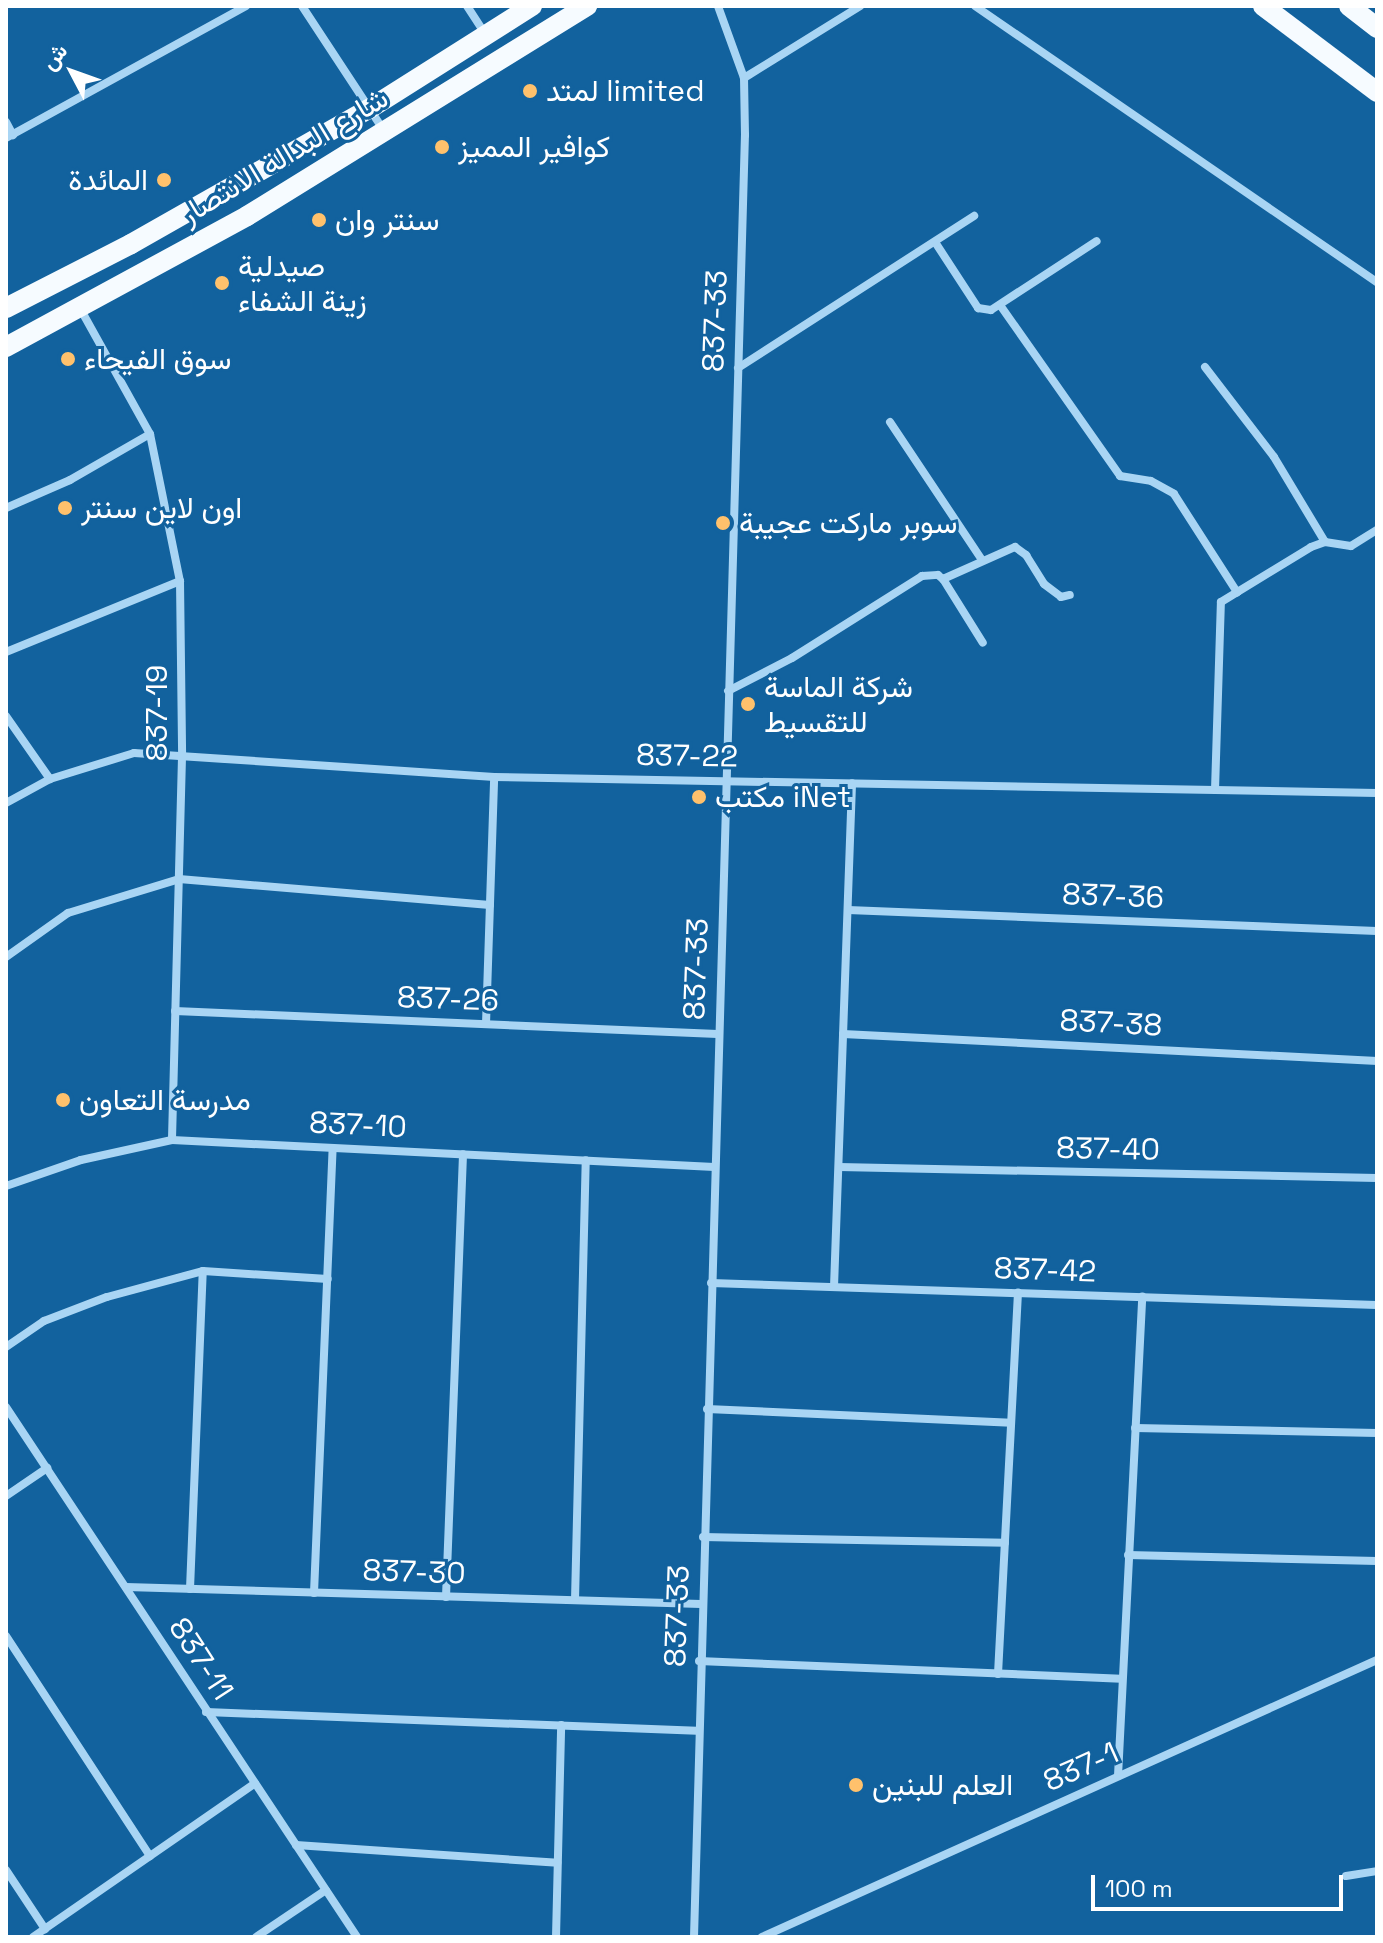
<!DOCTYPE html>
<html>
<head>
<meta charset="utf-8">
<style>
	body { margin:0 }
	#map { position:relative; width:1383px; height:1943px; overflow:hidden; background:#12629e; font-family:"Space Grotesk",Vazirmatn,sans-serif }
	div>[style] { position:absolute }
	.minor>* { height:8px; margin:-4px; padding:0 4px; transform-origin:4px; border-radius:4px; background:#a9d5f4 }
	.primary>* { height:20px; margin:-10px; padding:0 10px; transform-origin:10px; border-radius:10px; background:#f6fbff }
	.dots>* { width:22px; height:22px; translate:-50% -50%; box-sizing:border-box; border:4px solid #12629e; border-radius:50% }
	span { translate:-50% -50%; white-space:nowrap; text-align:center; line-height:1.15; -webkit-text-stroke:6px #12629e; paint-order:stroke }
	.poi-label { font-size:30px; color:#fff }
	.left { translate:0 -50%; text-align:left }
	.right { translate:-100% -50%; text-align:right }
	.street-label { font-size:30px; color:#fff }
	.frame { position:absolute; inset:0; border:8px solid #fff; pointer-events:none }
	.north { position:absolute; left:32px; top:32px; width:80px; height:80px; -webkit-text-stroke:6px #12629e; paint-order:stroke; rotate:311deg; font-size:22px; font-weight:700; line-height:32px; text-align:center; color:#fff }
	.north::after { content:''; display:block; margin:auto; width:28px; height:36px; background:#fff; clip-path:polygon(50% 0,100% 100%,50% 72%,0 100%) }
	.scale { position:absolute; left:1091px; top:1875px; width:252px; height:36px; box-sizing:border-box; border:4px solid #fff; border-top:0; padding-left:10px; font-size:24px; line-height:28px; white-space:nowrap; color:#fff; -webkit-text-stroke:6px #12629e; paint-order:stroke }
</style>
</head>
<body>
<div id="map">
	<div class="minor">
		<i style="left:302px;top:6px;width:149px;rotate:56.7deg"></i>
		<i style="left:467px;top:6px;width:33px;rotate:57deg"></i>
		<i style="left:975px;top:6px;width:488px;rotate:34.5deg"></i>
		<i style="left:744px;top:78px;width:137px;rotate:-31.8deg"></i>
		<i style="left:6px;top:122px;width:15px;rotate:62deg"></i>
		<i style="left:6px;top:138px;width:274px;rotate:-28.8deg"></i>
		<i style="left:935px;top:242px;width:79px;rotate:56.9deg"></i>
		<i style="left:978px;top:308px;width:13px;rotate:9deg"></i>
		<i style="left:991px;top:310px;width:126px;rotate:-33.1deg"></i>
		<i style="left:1000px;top:305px;width:209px;rotate:54.9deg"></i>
		<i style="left:1120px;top:476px;width:31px;rotate:9deg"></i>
		<i style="left:1151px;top:481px;width:26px;rotate:29deg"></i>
		<i style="left:1174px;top:494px;width:117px;rotate:57.3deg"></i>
		<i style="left:81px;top:310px;width:142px;rotate:60.9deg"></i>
		<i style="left:150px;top:434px;width:150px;rotate:78.5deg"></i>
		<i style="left:180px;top:581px;width:176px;rotate:89.3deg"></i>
		<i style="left:182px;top:757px;width:383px;rotate:91.5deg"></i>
		<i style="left:1205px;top:367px;width:113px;rotate:52.5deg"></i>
		<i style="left:1274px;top:457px;width:99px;rotate:59deg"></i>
		<i style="left:738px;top:368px;width:281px;rotate:-32.8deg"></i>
		<i style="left:890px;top:422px;width:166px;rotate:56.3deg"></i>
		<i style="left:6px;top:508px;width:70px;rotate:-23.6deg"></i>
		<i style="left:70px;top:480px;width:92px;rotate:-29.9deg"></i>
		<i style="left:943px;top:579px;width:79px;rotate:-24deg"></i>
		<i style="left:1015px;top:547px;width:14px;rotate:36deg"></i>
		<i style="left:1026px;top:555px;width:34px;rotate:58deg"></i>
		<i style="left:1044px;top:584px;width:21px;rotate:37deg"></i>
		<i style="left:1061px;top:597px;width:9px;rotate:-13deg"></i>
		<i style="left:6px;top:652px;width:188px;rotate:-22.2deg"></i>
		<i style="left:728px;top:691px;width:72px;rotate:-27.3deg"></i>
		<i style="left:792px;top:658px;width:154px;rotate:-32.2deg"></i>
		<i style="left:922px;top:576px;width:16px;rotate:-4deg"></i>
		<i style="left:938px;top:575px;width:6px;rotate:39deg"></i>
		<i style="left:943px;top:579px;width:75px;rotate:58deg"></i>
		<i style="left:6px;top:716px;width:77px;rotate:55.1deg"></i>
		<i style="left:1215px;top:790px;width:188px;rotate:-88.2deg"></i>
		<i style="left:1221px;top:602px;width:105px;rotate:-31.4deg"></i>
		<i style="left:1311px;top:547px;width:15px;rotate:-20deg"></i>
		<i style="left:1325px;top:542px;width:26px;rotate:9deg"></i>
		<i style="left:1351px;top:546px;width:31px;rotate:-32deg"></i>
		<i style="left:6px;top:803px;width:50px;rotate:-28.6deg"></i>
		<i style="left:50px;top:779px;width:88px;rotate:-17.2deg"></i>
		<i style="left:134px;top:753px;width:361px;rotate:3.8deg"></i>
		<i style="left:494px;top:777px;width:883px;rotate:1.04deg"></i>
		<i style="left:848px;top:910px;width:529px;rotate:2.27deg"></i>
		<i style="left:6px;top:957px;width:76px;rotate:-35.4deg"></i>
		<i style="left:68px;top:913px;width:116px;rotate:-17deg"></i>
		<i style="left:179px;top:879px;width:312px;rotate:4.8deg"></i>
		<i style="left:175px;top:1011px;width:543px;rotate:2.43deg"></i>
		<i style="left:486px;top:1024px;width:247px;rotate:-88.1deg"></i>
		<i style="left:843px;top:1034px;width:535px;rotate:2.89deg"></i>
		<i style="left:839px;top:1167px;width:538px;rotate:1.17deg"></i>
		<i style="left:6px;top:1186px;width:79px;rotate:-19.1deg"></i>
		<i style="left:81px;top:1160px;width:93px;rotate:-12.4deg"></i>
		<i style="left:172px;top:1140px;width:543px;rotate:2.85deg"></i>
		<i style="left:711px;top:1283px;width:666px;rotate:1.89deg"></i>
		<i style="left:834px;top:1287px;width:504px;rotate:-87.95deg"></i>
		<i style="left:6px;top:1347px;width:46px;rotate:-34.4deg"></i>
		<i style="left:44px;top:1321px;width:67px;rotate:-20.9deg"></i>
		<i style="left:107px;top:1297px;width:99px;rotate:-15.2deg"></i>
		<i style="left:203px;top:1271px;width:125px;rotate:3.7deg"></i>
		<i style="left:6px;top:1407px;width:636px;rotate:56.48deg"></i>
		<i style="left:707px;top:1409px;width:304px;rotate:2.6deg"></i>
		<i style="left:1135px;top:1428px;width:242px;rotate:1.2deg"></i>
		<i style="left:6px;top:1496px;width:50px;rotate:-34.3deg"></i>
		<i style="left:703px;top:1537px;width:302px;rotate:1.1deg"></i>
		<i style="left:1128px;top:1555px;width:249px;rotate:1.4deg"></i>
		<i style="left:126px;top:1587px;width:575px;rotate:1.69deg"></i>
		<i style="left:190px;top:1589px;width:318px;rotate:-87.7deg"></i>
		<i style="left:314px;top:1593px;width:445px;rotate:-87.6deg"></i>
		<i style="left:446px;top:1597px;width:443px;rotate:-87.8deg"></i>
		<i style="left:575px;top:1600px;width:440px;rotate:-88.6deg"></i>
		<i style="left:6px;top:1636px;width:263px;rotate:56.8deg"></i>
		<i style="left:699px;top:1661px;width:422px;rotate:2.4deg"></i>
		<i style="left:998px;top:1674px;width:382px;rotate:-87deg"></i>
		<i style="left:206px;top:1712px;width:491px;rotate:2.2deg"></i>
		<i style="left:1118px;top:1776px;width:480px;rotate:-87.1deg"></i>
		<i style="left:296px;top:1845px;width:262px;rotate:3.9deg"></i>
		<i style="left:6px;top:1870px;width:71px;rotate:56.5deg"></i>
		<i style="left:1346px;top:1876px;width:31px;rotate:-9deg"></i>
		<i style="left:33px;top:1937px;width:270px;rotate:-34.7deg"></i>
		<i style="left:256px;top:1937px;width:84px;rotate:-33.9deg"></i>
		<i style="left:556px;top:1937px;width:212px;rotate:-88.6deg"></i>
		<i style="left:694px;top:1937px;width:1803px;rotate:-88.38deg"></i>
		<i style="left:745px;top:135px;width:57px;rotate:-91deg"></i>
		<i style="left:744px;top:78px;width:77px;rotate:-109.9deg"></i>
		<i style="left:762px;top:1937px;width:675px;rotate:-24.25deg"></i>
	</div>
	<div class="primary">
		<i style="left:1263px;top:6px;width:143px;rotate:37deg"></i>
		<i style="left:1349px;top:6px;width:36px;rotate:38deg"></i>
		<i style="left:6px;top:308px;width:140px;rotate:-27.1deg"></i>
		<i style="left:131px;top:244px;width:274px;rotate:-29.6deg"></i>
		<i style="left:369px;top:109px;width:193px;rotate:-32.3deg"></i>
		<i style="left:6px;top:347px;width:274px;rotate:-28.5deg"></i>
		<i style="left:247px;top:216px;width:400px;rotate:-31.7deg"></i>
	</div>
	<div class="dots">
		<i style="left:530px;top:91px;background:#ffc16c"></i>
		<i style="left:442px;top:147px;background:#ffc16c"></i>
		<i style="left:164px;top:180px;background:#ffc16c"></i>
		<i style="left:319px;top:220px;background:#ffc16c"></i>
		<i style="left:222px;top:283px;background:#ffc16c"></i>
		<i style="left:68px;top:359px;background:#ffc16c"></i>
		<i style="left:65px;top:508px;background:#ffc16c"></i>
		<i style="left:723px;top:523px;background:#ffc16c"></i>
		<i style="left:748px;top:704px;background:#ffc16c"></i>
		<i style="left:699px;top:797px;background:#ffc16c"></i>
		<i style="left:63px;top:1100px;background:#ffc16c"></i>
		<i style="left:856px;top:1785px;background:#ffc16c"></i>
	</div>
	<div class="poi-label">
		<span class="left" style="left:546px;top:91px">لمتد limited</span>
		<span class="left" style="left:458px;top:147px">كوافير المميز</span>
		<span class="right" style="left:148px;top:180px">المائدة</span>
		<span class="left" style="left:335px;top:220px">سنتر وان</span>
		<span class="left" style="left:238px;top:283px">صيدلية<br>زينة الشفاء</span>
		<span class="left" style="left:84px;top:359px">سوق الفيحاء</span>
		<span class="left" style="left:81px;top:508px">اون لاين سنتر</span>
		<span class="left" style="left:739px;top:523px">سوبر ماركت عجيبة</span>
		<span class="left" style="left:764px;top:704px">شركة الماسة<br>للتقسيط</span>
		<span class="left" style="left:715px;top:797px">مكتب iNet</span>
		<span class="left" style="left:79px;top:1100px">مدرسة التعاون</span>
		<span class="left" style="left:872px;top:1785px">العلم للبنين</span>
	</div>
	<div class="street-label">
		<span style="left:284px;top:156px;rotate:-31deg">شارع البدالة الانتصار</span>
		<span style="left:715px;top:321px;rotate:-88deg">837-33</span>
		<span style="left:157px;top:713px;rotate:-90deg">837-19</span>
		<span style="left:687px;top:756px;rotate:1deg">837-22</span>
		<span style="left:1113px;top:896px;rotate:2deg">837-36</span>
		<span style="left:696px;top:969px;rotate:-88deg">837-33</span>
		<span style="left:448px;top:999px;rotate:2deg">837-26</span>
		<span style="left:1111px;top:1023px;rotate:3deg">837-38</span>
		<span style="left:358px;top:1125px;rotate:3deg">837-10</span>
		<span style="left:1108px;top:1149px;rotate:1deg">837-40</span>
		<span style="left:1045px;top:1270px;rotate:2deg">837-42</span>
		<span style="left:414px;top:1572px;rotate:2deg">837-30</span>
		<span style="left:677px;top:1616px;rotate:-88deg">837-33</span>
		<span style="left:201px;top:1659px;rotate:57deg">837-11</span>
		<span style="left:1081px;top:1767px;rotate:-24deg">837-1</span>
	</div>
	<div class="frame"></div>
	<div class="north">ش</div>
	<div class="scale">100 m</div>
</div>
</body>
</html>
